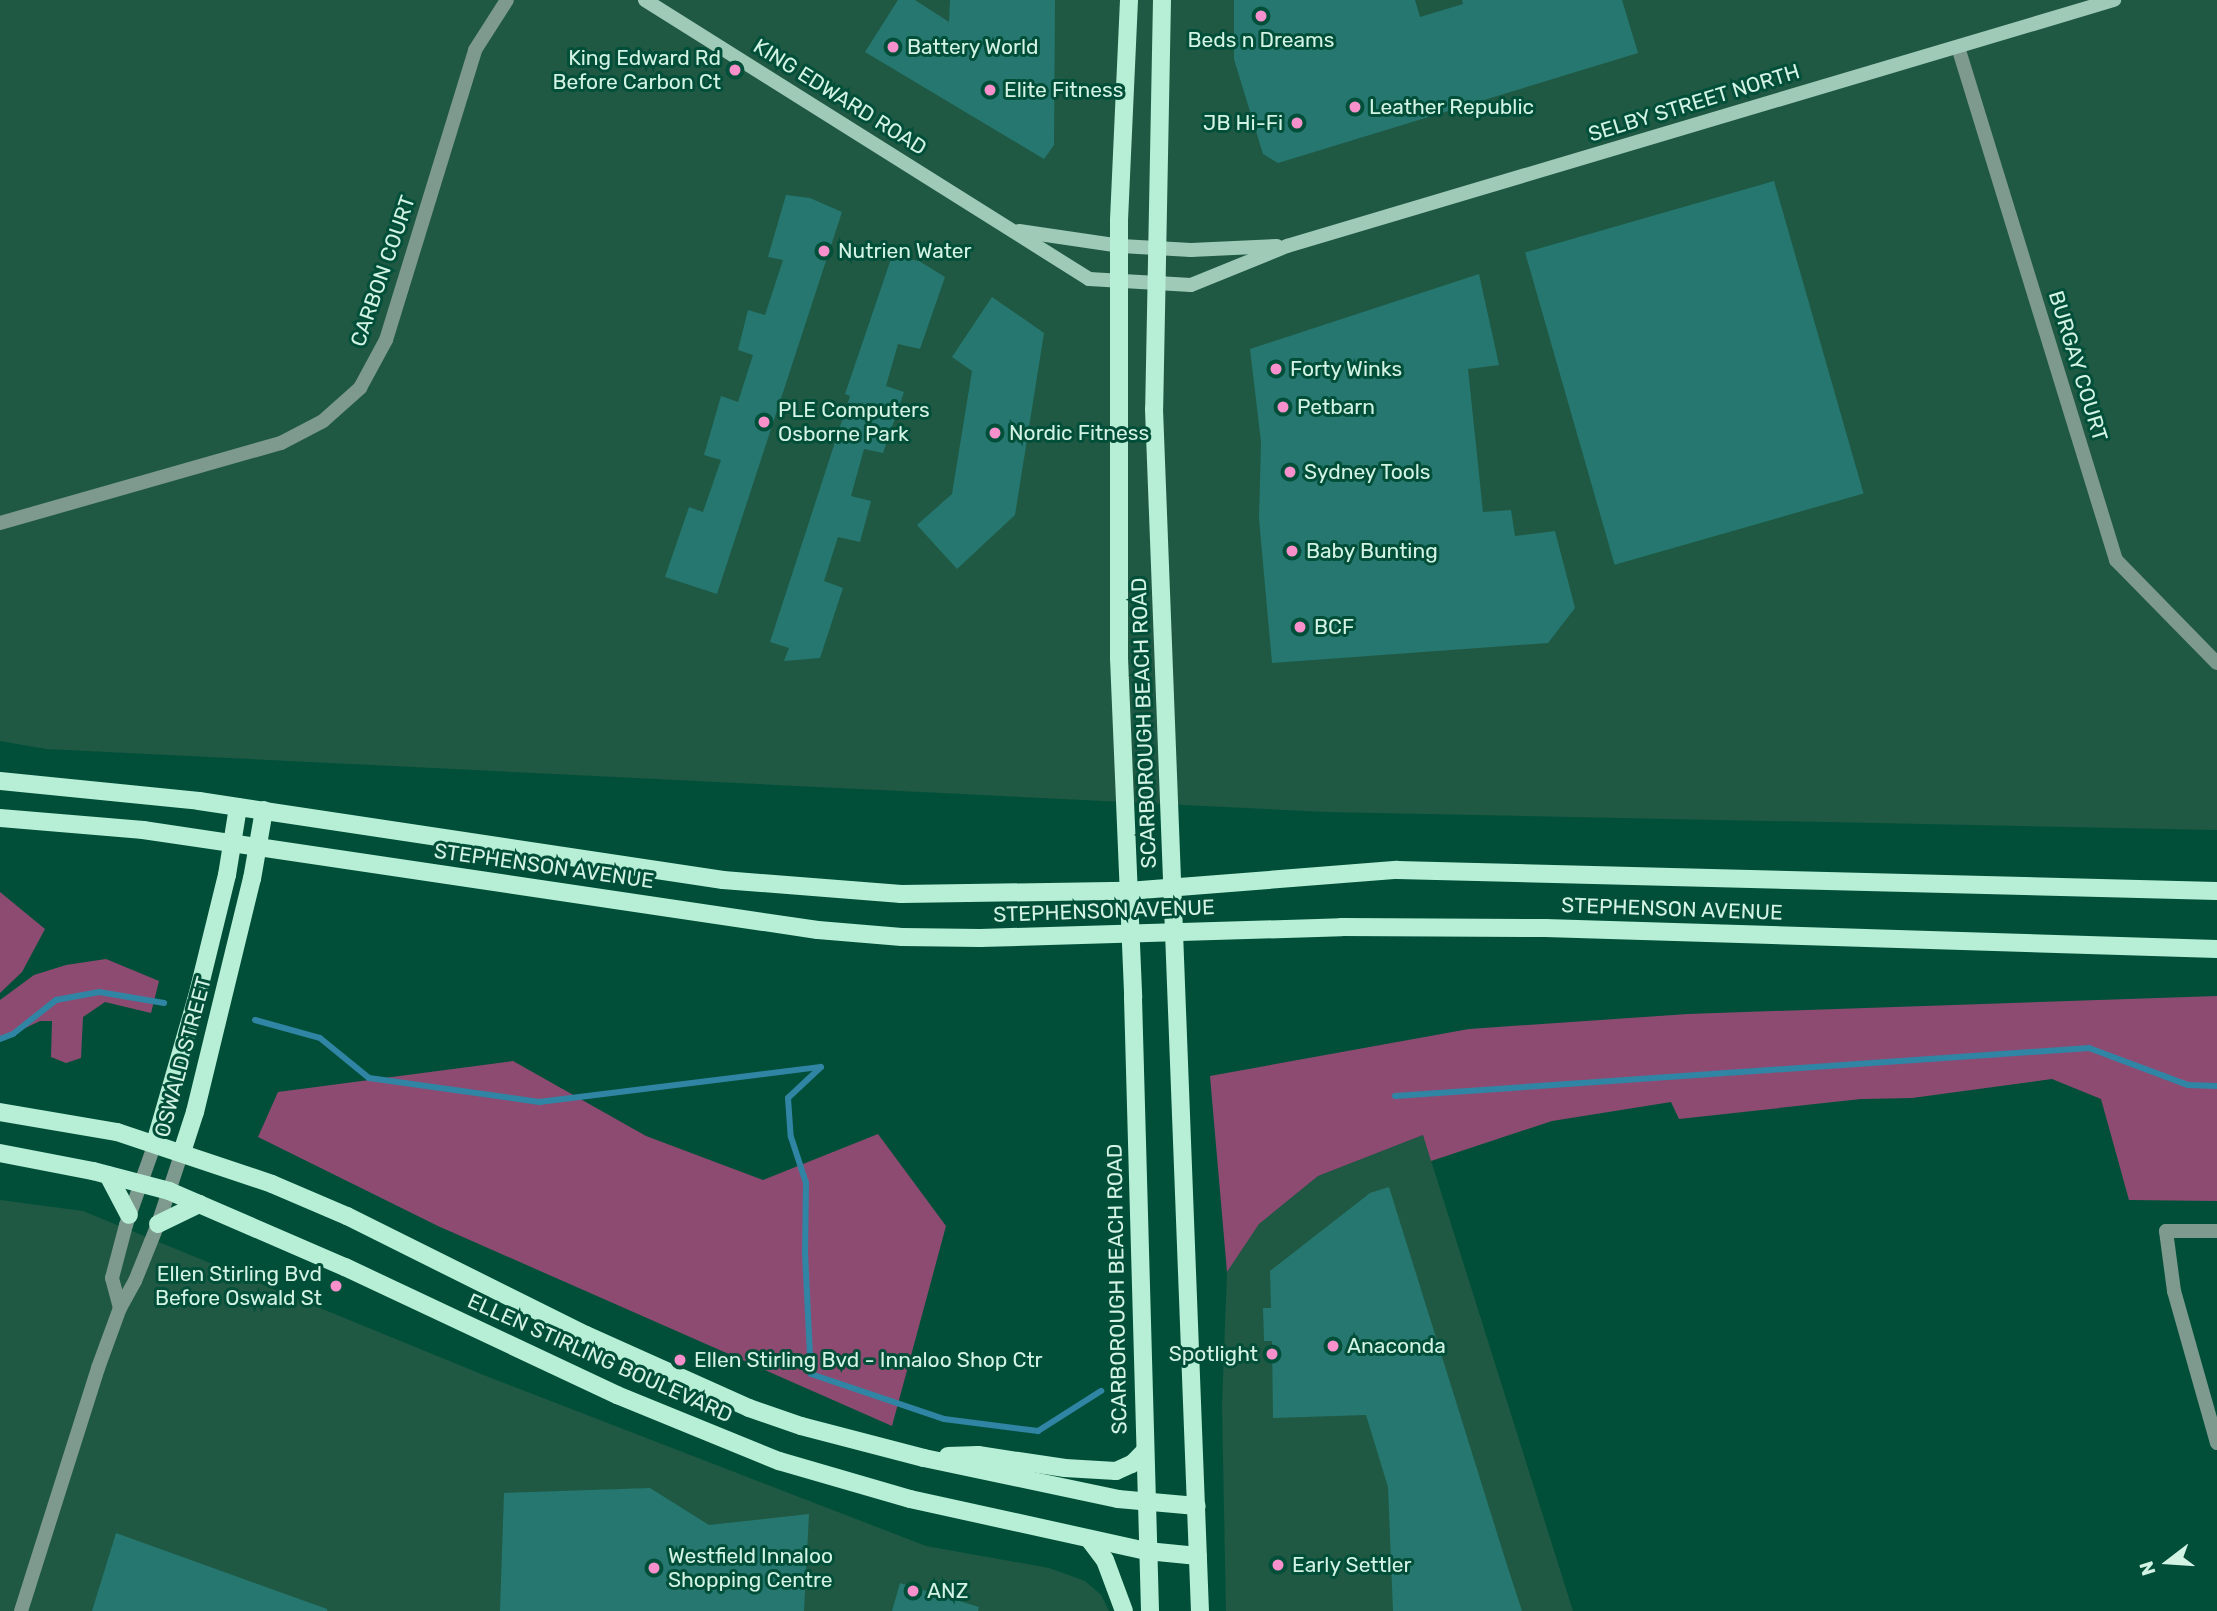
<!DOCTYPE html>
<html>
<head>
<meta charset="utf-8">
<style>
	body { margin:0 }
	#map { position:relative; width:2217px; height:1611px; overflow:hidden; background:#024f39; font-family:Rubik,sans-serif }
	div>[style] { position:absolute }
	.built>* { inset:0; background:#1f5944 }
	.green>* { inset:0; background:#8e4b72 }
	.stream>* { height:6px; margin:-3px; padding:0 3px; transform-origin:3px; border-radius:3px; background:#3085a4 }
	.building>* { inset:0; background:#26776f; transform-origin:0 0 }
	.street>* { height:14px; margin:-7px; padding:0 7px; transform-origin:7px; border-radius:7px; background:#7e998d }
	.secondary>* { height:14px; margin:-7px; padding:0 7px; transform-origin:7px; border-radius:7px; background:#9fcab7 }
	.primary>* { height:18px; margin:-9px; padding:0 9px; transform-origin:9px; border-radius:9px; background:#b7efd6 }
	.dots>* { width:19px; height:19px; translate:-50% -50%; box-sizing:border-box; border:4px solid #024f39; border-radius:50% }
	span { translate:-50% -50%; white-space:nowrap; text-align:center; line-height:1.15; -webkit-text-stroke:6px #024f39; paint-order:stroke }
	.poi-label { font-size:21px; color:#d3f3e4 }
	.left { translate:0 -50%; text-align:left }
	.right { translate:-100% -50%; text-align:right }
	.street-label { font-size:21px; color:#d3f3e4 }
	.north { position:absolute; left:2133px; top:1527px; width:70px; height:70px; -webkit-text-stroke:5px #024f39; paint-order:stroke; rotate:253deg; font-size:19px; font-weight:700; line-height:28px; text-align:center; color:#d3f3e4 }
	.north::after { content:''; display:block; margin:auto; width:24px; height:32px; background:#d3f3e4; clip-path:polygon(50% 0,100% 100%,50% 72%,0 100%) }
</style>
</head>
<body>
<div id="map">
	<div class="built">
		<i style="clip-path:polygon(0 0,2217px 0,2217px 830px,1328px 812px,46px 749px,0 741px)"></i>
		<i style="clip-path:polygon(1423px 1135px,1573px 1611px,1226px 1611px,1222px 1406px,1227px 1272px,1259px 1224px,1318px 1176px)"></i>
		<i style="clip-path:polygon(0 1200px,83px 1211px,486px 1376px,926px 1546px,1049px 1568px,1085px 1581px,1101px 1595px,1109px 1611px,0 1611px)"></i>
	</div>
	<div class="green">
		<i style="clip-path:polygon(0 892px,45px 929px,22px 972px,0 993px)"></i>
		<i style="clip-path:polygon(106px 959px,159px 981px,151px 1013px,105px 1002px,83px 1017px,81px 1058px,66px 1063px,51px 1057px,52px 1021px,40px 1021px,0 1040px,0 1000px,34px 975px,66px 965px)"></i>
		<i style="clip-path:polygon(2217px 996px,2217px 1201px,2129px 1200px,2101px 1099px,2052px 1079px,1912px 1098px,1861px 1099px,1679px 1119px,1671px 1102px,1552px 1121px,1431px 1161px,1423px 1135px,1318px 1176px,1259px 1224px,1227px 1272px,1210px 1076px,1469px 1029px,1688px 1014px)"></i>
		<i style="clip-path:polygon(513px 1061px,646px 1136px,763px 1180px,878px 1134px,946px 1226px,892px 1426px,438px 1226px,258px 1137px,278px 1092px)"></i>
	</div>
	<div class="stream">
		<i style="left:255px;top:1020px;width:67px;rotate:15.5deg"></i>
		<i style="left:320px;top:1038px;width:63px;rotate:39.2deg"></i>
		<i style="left:369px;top:1078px;width:172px;rotate:8deg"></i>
		<i style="left:539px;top:1102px;width:284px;rotate:-7.1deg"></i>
		<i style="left:821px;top:1067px;width:45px;rotate:136.8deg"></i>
		<i style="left:788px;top:1098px;width:39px;rotate:86deg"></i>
		<i style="left:791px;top:1137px;width:48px;rotate:71.9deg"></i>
		<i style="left:806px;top:1183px;width:70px;rotate:90.8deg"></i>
		<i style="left:805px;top:1253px;width:121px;rotate:87.2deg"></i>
		<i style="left:811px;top:1374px;width:140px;rotate:18.7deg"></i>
		<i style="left:944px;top:1419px;width:95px;rotate:7.3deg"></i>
		<i style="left:1038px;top:1431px;width:75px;rotate:-32.4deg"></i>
		<i style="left:0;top:1039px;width:14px;rotate:-21deg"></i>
		<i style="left:13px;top:1034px;width:55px;rotate:-38.3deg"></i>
		<i style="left:56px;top:1000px;width:44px;rotate:-10.5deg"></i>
		<i style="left:99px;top:992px;width:66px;rotate:9.6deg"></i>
		<i style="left:1395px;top:1096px;width:696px;rotate:-3.96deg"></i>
		<i style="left:2089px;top:1048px;width:106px;rotate:20.5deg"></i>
		<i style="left:2188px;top:1085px;width:29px;rotate:2deg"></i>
	</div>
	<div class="building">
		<i style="clip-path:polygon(898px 0,915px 0,949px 22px,950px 0,1055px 0,1054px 145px,1044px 159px,865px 52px)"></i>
		<i style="clip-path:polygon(1234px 0,1415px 0,1420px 17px,1463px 4px,1462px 0,1622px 0,1638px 53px,1278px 163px,1263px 154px,1234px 59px)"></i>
		<i style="left:1774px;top:181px;width:325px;height:259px;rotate:74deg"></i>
		<i style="clip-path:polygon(786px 195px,810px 198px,842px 212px,717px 594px,665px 577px,689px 507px,703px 512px,721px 460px,704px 455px,721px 396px,738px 402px,753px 355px,738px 350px,748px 310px,765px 315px,783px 260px,768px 257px)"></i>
		<i style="clip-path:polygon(892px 256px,919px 261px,945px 277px,920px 349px,898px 344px,886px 386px,904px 392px,883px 453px,864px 449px,851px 496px,871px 501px,860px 542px,838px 537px,824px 581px,843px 588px,820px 658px,784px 661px,789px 648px,770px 642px,850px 396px,845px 394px)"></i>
		<i style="clip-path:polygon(1479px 274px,1499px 365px,1468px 369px,1483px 512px,1511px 510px,1515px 536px,1555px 531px,1575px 608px,1548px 643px,1272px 663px,1259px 519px,1261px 442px,1250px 349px)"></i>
		<i style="clip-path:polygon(992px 297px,1044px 333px,1015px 515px,957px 569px,917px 525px,952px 494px,972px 371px,952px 357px)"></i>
		<i style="clip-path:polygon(1389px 1187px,1507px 1565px,1522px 1611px,1393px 1611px,1388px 1487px,1366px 1415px,1273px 1418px,1272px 1341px,1264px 1341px,1263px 1308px,1271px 1308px,1270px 1271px,1370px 1193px)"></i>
		<i style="clip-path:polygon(650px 1488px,709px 1525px,809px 1514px,804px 1611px,500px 1611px,504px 1493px)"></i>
		<i style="clip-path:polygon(116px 1533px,327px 1609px,327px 1611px,92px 1611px)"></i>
		<i style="clip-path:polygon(900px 1583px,979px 1607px,978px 1611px,892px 1611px)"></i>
	</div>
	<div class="street">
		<i style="left:1958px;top:47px;width:537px;rotate:72.88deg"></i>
		<i style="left:2116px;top:560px;width:144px;rotate:45.6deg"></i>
		<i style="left:0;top:523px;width:292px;rotate:-15.9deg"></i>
		<i style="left:281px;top:443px;width:47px;rotate:-27.6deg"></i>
		<i style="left:323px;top:421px;width:50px;rotate:-41.7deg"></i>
		<i style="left:360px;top:388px;width:55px;rotate:-61.6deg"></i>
		<i style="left:386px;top:340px;width:303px;rotate:-72.9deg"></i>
		<i style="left:475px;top:50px;width:59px;rotate:-57.4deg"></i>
		<i style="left:2217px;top:1231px;width:51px;rotate:180deg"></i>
		<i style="left:2166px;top:1231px;width:61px;rotate:82.4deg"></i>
		<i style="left:2174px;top:1291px;width:158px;rotate:74.2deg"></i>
		<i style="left:120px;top:1308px;width:31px;rotate:-105deg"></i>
		<i style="left:112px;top:1278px;width:55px;rotate:-75.2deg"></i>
		<i style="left:126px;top:1225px;width:87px;rotate:-70.5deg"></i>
		<i style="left:21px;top:1611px;width:255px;rotate:-72.4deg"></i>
		<i style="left:98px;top:1368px;width:64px;rotate:-69.9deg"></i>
		<i style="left:120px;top:1308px;width:31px;rotate:-61deg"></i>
		<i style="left:135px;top:1281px;width:61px;rotate:-68deg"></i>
		<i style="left:158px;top:1224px;width:76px;rotate:-71.6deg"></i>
	</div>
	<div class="secondary">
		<i style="left:645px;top:0;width:524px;rotate:32.14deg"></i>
		<i style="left:1089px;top:279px;width:102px;rotate:3.4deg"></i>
		<i style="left:1191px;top:285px;width:104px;rotate:-22.1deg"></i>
		<i style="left:1287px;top:246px;width:863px;rotate:-16.57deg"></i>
		<i style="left:1019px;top:231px;width:103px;rotate:8.4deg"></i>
		<i style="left:1121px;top:246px;width:70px;rotate:3.3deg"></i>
		<i style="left:1191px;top:250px;width:86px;rotate:-2.7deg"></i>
	</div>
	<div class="primary">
		<i style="left:1129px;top:0;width:221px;rotate:92.6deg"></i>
		<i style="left:1119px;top:221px;width:437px;rotate:90deg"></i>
		<i style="left:1119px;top:658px;width:340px;rotate:87.6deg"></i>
		<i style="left:1133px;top:998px;width:613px;rotate:88.41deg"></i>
		<i style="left:1162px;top:0;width:409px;rotate:91.1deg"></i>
		<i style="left:1154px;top:409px;width:1203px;rotate:87.81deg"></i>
		<i style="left:0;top:781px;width:200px;rotate:5.7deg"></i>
		<i style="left:199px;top:801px;width:530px;rotate:8.57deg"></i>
		<i style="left:723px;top:880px;width:179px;rotate:4.5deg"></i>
		<i style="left:901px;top:894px;width:227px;rotate:-0.8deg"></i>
		<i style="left:1128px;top:891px;width:270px;rotate:-4.5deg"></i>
		<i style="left:1397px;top:870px;width:820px;rotate:1.47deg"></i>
		<i style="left:0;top:818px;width:144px;rotate:4.8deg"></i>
		<i style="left:143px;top:830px;width:682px;rotate:8.43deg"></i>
		<i style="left:818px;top:930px;width:84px;rotate:4.8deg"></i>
		<i style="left:902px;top:937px;width:78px;rotate:0.7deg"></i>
		<i style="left:980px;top:938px;width:361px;rotate:-1.7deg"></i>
		<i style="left:1341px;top:927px;width:204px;rotate:0.3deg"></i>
		<i style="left:1545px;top:928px;width:672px;rotate:1.79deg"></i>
		<i style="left:0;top:1112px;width:119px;rotate:9.7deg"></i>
		<i style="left:117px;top:1132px;width:163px;rotate:18.5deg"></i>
		<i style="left:272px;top:1184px;width:82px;rotate:23.1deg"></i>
		<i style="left:347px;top:1216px;width:267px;rotate:26.5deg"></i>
		<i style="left:586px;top:1335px;width:179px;rotate:24.1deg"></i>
		<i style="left:749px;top:1408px;width:55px;rotate:19.1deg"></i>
		<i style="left:801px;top:1426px;width:127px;rotate:14.6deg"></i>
		<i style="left:924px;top:1458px;width:198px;rotate:11.9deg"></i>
		<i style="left:1118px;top:1499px;width:79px;rotate:5.1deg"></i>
		<i style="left:155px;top:1143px;width:152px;rotate:-74deg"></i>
		<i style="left:197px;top:997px;width:126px;rotate:-76.2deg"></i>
		<i style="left:227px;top:875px;width:69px;rotate:-80.8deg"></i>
		<i style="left:182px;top:1152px;width:42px;rotate:-72deg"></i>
		<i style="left:195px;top:1112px;width:240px;rotate:-76.3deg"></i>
		<i style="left:252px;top:879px;width:70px;rotate:-80.1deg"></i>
		<i style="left:0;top:1153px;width:95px;rotate:11deg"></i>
		<i style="left:93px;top:1171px;width:79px;rotate:14.7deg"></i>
		<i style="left:169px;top:1191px;width:192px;rotate:23.4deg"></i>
		<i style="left:345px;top:1267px;width:301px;rotate:25.2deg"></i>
		<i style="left:617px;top:1395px;width:175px;rotate:22.2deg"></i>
		<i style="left:779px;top:1461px;width:136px;rotate:16.2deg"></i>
		<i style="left:910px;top:1499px;width:243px;rotate:12.4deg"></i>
		<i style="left:1147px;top:1551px;width:51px;rotate:5.6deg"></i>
		<i style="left:108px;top:1175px;width:45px;rotate:62.3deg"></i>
		<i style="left:158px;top:1224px;width:46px;rotate:-26deg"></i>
		<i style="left:948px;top:1456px;width:30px;rotate:-2deg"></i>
		<i style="left:978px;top:1455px;width:88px;rotate:8.5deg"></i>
		<i style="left:1065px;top:1468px;width:51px;rotate:3.4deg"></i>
		<i style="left:1116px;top:1471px;width:17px;rotate:-24deg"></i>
		<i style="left:1132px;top:1464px;width:17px;rotate:-45deg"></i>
		<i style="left:1089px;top:1539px;width:26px;rotate:53deg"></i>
		<i style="left:1105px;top:1560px;width:54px;rotate:69.6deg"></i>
	</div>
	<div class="dots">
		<i style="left:1261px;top:16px;background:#f890cb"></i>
		<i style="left:893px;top:47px;background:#f890cb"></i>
		<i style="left:735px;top:70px;background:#f890cb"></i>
		<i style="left:990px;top:90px;background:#f890cb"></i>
		<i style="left:1355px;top:107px;background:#f890cb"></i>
		<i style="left:1297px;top:123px;background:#f890cb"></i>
		<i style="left:824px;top:251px;background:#f890cb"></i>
		<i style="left:1276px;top:369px;background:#f890cb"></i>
		<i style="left:1283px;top:407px;background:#f890cb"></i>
		<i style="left:764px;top:422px;background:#f890cb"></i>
		<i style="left:995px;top:433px;background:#f890cb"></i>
		<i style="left:1290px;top:472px;background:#f890cb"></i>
		<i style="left:1292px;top:551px;background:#f890cb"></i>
		<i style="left:1300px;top:627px;background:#f890cb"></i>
		<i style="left:336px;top:1286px;background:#f890cb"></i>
		<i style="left:1333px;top:1346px;background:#f890cb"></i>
		<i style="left:1272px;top:1354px;background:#f890cb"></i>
		<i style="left:680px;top:1360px;background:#f890cb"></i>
		<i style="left:1278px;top:1565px;background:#f890cb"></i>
		<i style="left:654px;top:1568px;background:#f890cb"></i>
		<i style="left:913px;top:1591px;background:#f890cb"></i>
	</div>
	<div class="poi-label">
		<span style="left:1261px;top:40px">Beds n Dreams</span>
		<span class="left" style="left:907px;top:47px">Battery World</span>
		<span class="right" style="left:721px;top:70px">King Edward Rd<br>Before Carbon Ct</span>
		<span class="left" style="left:1004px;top:90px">Elite Fitness</span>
		<span class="left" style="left:1369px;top:107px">Leather Republic</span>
		<span class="right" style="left:1283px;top:123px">JB Hi-Fi</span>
		<span class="left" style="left:838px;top:251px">Nutrien Water</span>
		<span class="left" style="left:1290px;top:369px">Forty Winks</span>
		<span class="left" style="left:1297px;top:407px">Petbarn</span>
		<span class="left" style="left:778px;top:422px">PLE Computers<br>Osborne Park</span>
		<span class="left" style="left:1009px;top:433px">Nordic Fitness</span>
		<span class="left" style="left:1304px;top:472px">Sydney Tools</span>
		<span class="left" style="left:1306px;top:551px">Baby Bunting</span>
		<span class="left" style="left:1314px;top:627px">BCF</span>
		<span class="right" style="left:322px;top:1286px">Ellen Stirling Bvd<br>Before Oswald St</span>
		<span class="left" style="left:1347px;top:1346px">Anaconda</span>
		<span class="right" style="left:1258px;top:1354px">Spotlight</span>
		<span class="left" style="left:694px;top:1360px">Ellen Stirling Bvd - Innaloo Shop Ctr</span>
		<span class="left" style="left:668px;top:1568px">Westfield Innaloo<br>Shopping Centre</span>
		<span class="left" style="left:1292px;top:1565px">Early Settler</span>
		<span class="left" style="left:927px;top:1591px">ANZ</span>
	</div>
	<div class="street-label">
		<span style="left:840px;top:97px;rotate:32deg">KING EDWARD ROAD</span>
		<span style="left:1694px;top:103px;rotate:-17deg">SELBY STREET NORTH</span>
		<span style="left:383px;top:271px;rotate:-71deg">CARBON COURT</span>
		<span style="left:2078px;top:366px;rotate:73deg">BURGAY COURT</span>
		<span style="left:1144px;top:723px;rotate:-92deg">SCARBOROUGH BEACH ROAD</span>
		<span style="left:544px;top:866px;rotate:8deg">STEPHENSON AVENUE</span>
		<span style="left:1672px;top:909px;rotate:2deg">STEPHENSON AVENUE</span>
		<span style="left:1104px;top:911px;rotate:-2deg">STEPHENSON AVENUE</span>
		<span style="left:183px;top:1057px;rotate:-75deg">OSWALD STREET</span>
		<span style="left:1117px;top:1289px;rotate:-91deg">SCARBOROUGH BEACH ROAD</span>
		<span style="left:600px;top:1358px;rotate:24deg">ELLEN STIRLING BOULEVARD</span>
	</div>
	<div class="north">N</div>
</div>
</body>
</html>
